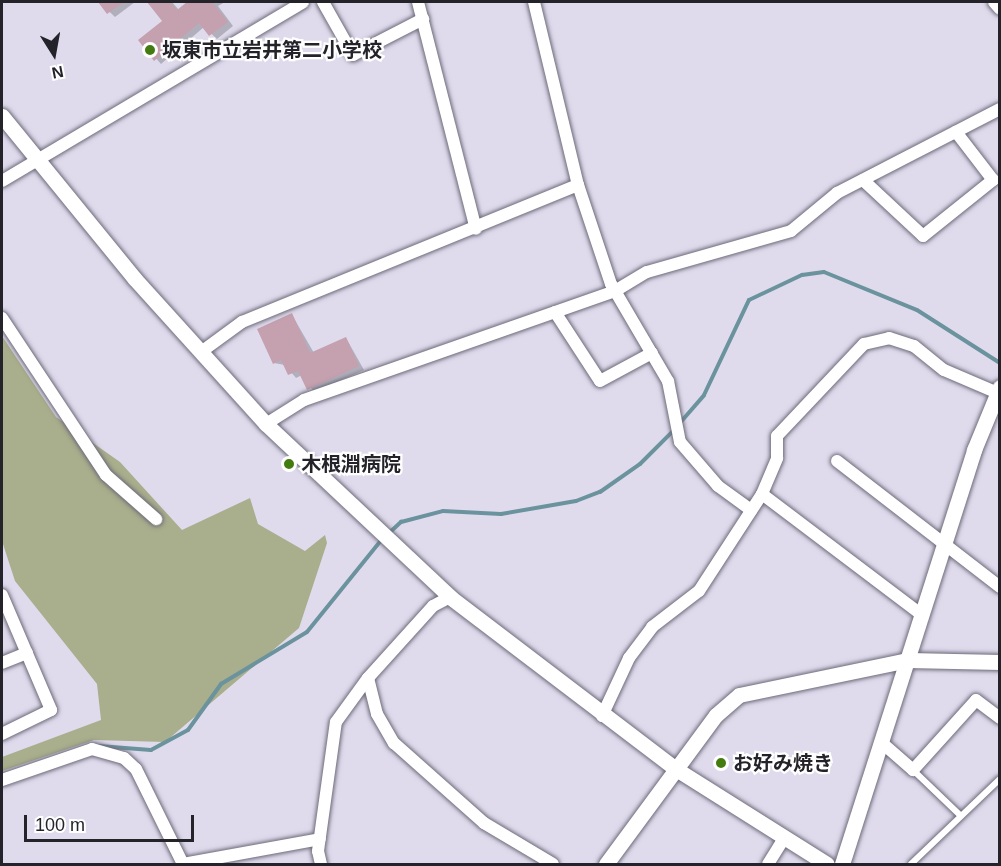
<!DOCTYPE html>
<html>
<head>
<meta charset="utf-8">
<style>
	body { margin:0 }
	#map { position:relative; width:1001px; height:866px; overflow:hidden; background:#dfdbed; font-family:Helvetica,"Noto Sans JP",sans-serif }
	div>[style] { position:absolute }
	.forest>* { inset:0; background:#a9ae8c }
	.shadow>* { inset:0; background:#0003 }
	.stream>* { height:4px; margin:-2px; padding:0 2px; transform-origin:2px; border-radius:2px; background:#6b939e }
	.building>* { inset:0; background:#c5a0ae }
	.roads { filter:drop-shadow(0 0 2px #6d6a79) drop-shadow(0 0 2px #6d6a79) }
	.service>* { height:6px; margin:-3px; padding:0 3px; transform-origin:3px; border-radius:3px; background:#fff }
	.minor>* { height:12px; margin:-6px; padding:0 6px; transform-origin:6px; border-radius:6px; background:#fff }
	.tertiary>* { height:15px; margin:-7.5px; padding:0 7.5px; transform-origin:7.5px; border-radius:7.5px; background:#fff }
	.dots>* { width:16px; height:16px; translate:-50% -50%; box-sizing:border-box; border:3px solid #fff; border-radius:50% }
	span { translate:-50% -50%; white-space:nowrap; text-align:center; line-height:1.15; -webkit-text-stroke:4.5px #fff; paint-order:stroke }
	.poi-label { font-size:20px; color:#242329; font-weight:700 }
	.left { translate:0 -50%; text-align:left }
	.frame { position:absolute; inset:0; border:3px solid #242329; pointer-events:none }
	.north { position:absolute; left:24px; top:24px; width:60px; height:60px; -webkit-text-stroke:4px #fff; paint-order:stroke; rotate:169deg; font-size:16px; font-weight:700; line-height:24px; text-align:center; color:#242329 }
	.north::after { content:''; display:block; margin:auto; width:21px; height:27px; background:#242329; clip-path:polygon(50% 0,100% 100%,50% 72%,0 100%) }
	.scale { position:absolute; left:24px; top:815px; width:170px; height:27px; box-sizing:border-box; border:3px solid #242329; border-top:0; padding-left:8px; font-size:18px; line-height:21px; white-space:nowrap; color:#242329; -webkit-text-stroke:4px #fff; paint-order:stroke }
</style>
</head>
<body>
<div id="map">
	<div class="forest">
		<i style="clip-path:polygon(2px 336px,56px 417px,120px 462px,182px 530px,250px 498px,258px 524px,305px 551px,325px 535px,327px 543px,299px 628px,165px 742px,94px 740px,2px 771px,2px 757px,101px 720px,97px 684px,15px 581px,2px 541px)"></i>
	</div>
	<div class="shadow">
		<i style="clip-path:polygon(99px 2px,135px 2px,115px 17px)"></i>
		<i style="clip-path:polygon(149px 2px,172px 2px,179px 10px,190px 2px,225px 2px,218px 6px,233px 26px,217px 39px,204px 27px,161px 64px,140px 40px,164px 22px)"></i>
		<i style="clip-path:polygon(292px 315px,314px 353px,346px 338px,364px 370px,314px 392px,302px 375px,296px 378px,285px 365px,274px 363px)"></i>
	</div>
	<div class="stream">
		<i style="left:679px;top:424px;width:38px;rotate:-49deg"></i>
		<i style="left:704px;top:395px;width:105px;rotate:-64.7deg"></i>
		<i style="left:749px;top:300px;width:59px;rotate:-25.3deg"></i>
		<i style="left:802px;top:275px;width:22px;rotate:-8deg"></i>
		<i style="left:824px;top:272px;width:100px;rotate:22.2deg"></i>
		<i style="left:917px;top:310px;width:98px;rotate:32.6deg"></i>
		<i style="left:388px;top:534px;width:18px;rotate:-43deg"></i>
		<i style="left:401px;top:522px;width:43px;rotate:-14.7deg"></i>
		<i style="left:443px;top:511px;width:58px;rotate:3deg"></i>
		<i style="left:501px;top:514px;width:76px;rotate:-9.8deg"></i>
		<i style="left:576px;top:501px;width:26px;rotate:-21deg"></i>
		<i style="left:600px;top:492px;width:49px;rotate:-35deg"></i>
		<i style="left:640px;top:464px;width:49px;rotate:-45deg"></i>
		<i style="left:99px;top:746px;width:52px;rotate:4.4deg"></i>
		<i style="left:151px;top:750px;width:42px;rotate:-28.4deg"></i>
		<i style="left:188px;top:730px;width:57px;rotate:-54.3deg"></i>
		<i style="left:221px;top:684px;width:100px;rotate:-31.2deg"></i>
		<i style="left:307px;top:632px;width:119px;rotate:-51.1deg"></i>
	</div>
	<div class="building">
		<i style="clip-path:polygon(98px 2px,124px 2px,107px 14px)"></i>
		<i style="clip-path:polygon(147px 2px,170px 2px,177px 10px,187px 2px,212px 2px,228px 22px,209px 36px,199px 23px,154px 61px,138px 40px,162px 21px)"></i>
		<i style="clip-path:polygon(292px 313px,310px 353px,346px 337px,359px 366px,307px 390px,298px 371px,288px 375px,281px 360px,273px 364px,257px 329px)"></i>
	</div>
	<div class="roads">
		<div class="service">
			<i style="left:913px;top:770px;width:65px;rotate:43.8deg"></i>
			<i style="left:911px;top:864px;width:123px;rotate:-43.7deg"></i>
		</div>
		<div class="minor">
			<i style="left:323px;top:2px;width:61px;rotate:60.5deg"></i>
			<i style="left:353px;top:55px;width:79px;rotate:-27.2deg"></i>
			<i style="left:418px;top:2px;width:234px;rotate:75.7deg"></i>
			<i style="left:534px;top:2px;width:188px;rotate:76.5deg"></i>
			<i style="left:578px;top:185px;width:104px;rotate:71.6deg"></i>
			<i style="left:611px;top:284px;width:113px;rotate:59.6deg"></i>
			<i style="left:668px;top:381px;width:62px;rotate:78.9deg"></i>
			<i style="left:680px;top:442px;width:58px;rotate:49.2deg"></i>
			<i style="left:718px;top:486px;width:41px;rotate:36deg"></i>
			<i style="left:994px;top:2px;width:9px;rotate:49deg"></i>
			<i style="left:863px;top:180px;width:82px;rotate:43deg"></i>
			<i style="left:923px;top:236px;width:90px;rotate:-38.7deg"></i>
			<i style="left:993px;top:180px;width:61px;rotate:-127.6deg"></i>
			<i style="left:2px;top:181px;width:350px;rotate:-30.7deg"></i>
			<i style="left:555px;top:312px;width:82px;rotate:56.9deg"></i>
			<i style="left:600px;top:381px;width:59px;rotate:-28.3deg"></i>
			<i style="left:2px;top:318px;width:188px;rotate:56.5deg"></i>
			<i style="left:106px;top:475px;width:67px;rotate:41.3deg"></i>
			<i style="left:201px;top:352px;width:51px;rotate:-36.2deg"></i>
			<i style="left:242px;top:322px;width:363px;rotate:-22.2deg"></i>
			<i style="left:266px;top:424px;width:45px;rotate:-32.3deg"></i>
			<i style="left:304px;top:400px;width:330px;rotate:-19.3deg"></i>
			<i style="left:615px;top:291px;width:37px;rotate:-31deg"></i>
			<i style="left:647px;top:272px;width:150px;rotate:-15.9deg"></i>
			<i style="left:791px;top:231px;width:60px;rotate:-39.6deg"></i>
			<i style="left:837px;top:193px;width:183px;rotate:-27.3deg"></i>
			<i style="left:837px;top:461px;width:206px;rotate:37.7deg"></i>
			<i style="left:762px;top:494px;width:201px;rotate:37.1deg"></i>
			<i style="left:2px;top:595px;width:125px;rotate:66.9deg"></i>
			<i style="left:51px;top:710px;width:55px;rotate:153.9deg"></i>
			<i style="left:2px;top:663px;width:27px;rotate:-22deg"></i>
			<i style="left:368px;top:678px;width:97px;rotate:-47.9deg"></i>
			<i style="left:433px;top:606px;width:19px;rotate:-28deg"></i>
			<i style="left:602px;top:716px;width:64px;rotate:-65deg"></i>
			<i style="left:629px;top:658px;width:39px;rotate:-53deg"></i>
			<i style="left:652px;top:627px;width:59px;rotate:-37.5deg"></i>
			<i style="left:699px;top:591px;width:116px;rotate:-57deg"></i>
			<i style="left:762px;top:494px;width:39px;rotate:-67deg"></i>
			<i style="left:777px;top:458px;width:22px;rotate:-90deg"></i>
			<i style="left:777px;top:436px;width:127px;rotate:-46.6deg"></i>
			<i style="left:864px;top:344px;width:26px;rotate:-13deg"></i>
			<i style="left:889px;top:338px;width:26px;rotate:18deg"></i>
			<i style="left:914px;top:346px;width:38px;rotate:39deg"></i>
			<i style="left:944px;top:370px;width:61px;rotate:23.2deg"></i>
			<i style="left:881px;top:742px;width:43px;rotate:41.2deg"></i>
			<i style="left:913px;top:770px;width:94px;rotate:-48deg"></i>
			<i style="left:976px;top:700px;width:30px;rotate:37deg"></i>
			<i style="left:2px;top:780px;width:95px;rotate:-19deg"></i>
			<i style="left:92px;top:749px;width:33px;rotate:16deg"></i>
			<i style="left:124px;top:758px;width:16px;rotate:43deg"></i>
			<i style="left:136px;top:769px;width:106px;rotate:63.7deg"></i>
			<i style="left:183px;top:864px;width:139px;rotate:-10.3deg"></i>
			<i style="left:321px;top:864px;width:13px;rotate:-103deg"></i>
			<i style="left:318px;top:851px;width:130px;rotate:-82.1deg"></i>
			<i style="left:336px;top:722px;width:54px;rotate:-54deg"></i>
			<i style="left:368px;top:678px;width:37px;rotate:76deg"></i>
			<i style="left:377px;top:714px;width:34px;rotate:60deg"></i>
			<i style="left:394px;top:743px;width:120px;rotate:41.6deg"></i>
			<i style="left:484px;top:823px;width:80px;rotate:30.7deg"></i>
			<i style="left:768px;top:864px;width:32px;rotate:-58deg"></i>
		</div>
		<div class="tertiary">
			<i style="left:2px;top:116px;width:210px;rotate:50.8deg"></i>
			<i style="left:135px;top:279px;width:195px;rotate:47.9deg"></i>
			<i style="left:266px;top:424px;width:253px;rotate:43.2deg"></i>
			<i style="left:450px;top:597px;width:284px;rotate:37.3deg"></i>
			<i style="left:676px;top:769px;width:178px;rotate:32.2deg"></i>
			<i style="left:606px;top:864px;width:185px;rotate:-53.6deg"></i>
			<i style="left:716px;top:715px;width:30px;rotate:-41deg"></i>
			<i style="left:739px;top:695px;width:173px;rotate:-11.7deg"></i>
			<i style="left:908px;top:660px;width:92px;rotate:1.2deg"></i>
			<i style="left:842px;top:864px;width:435px;rotate:-72.3deg"></i>
			<i style="left:974px;top:450px;width:68px;rotate:-67.6deg"></i>
		</div>
	</div>
	<div class="dots">
		<i style="left:150px;top:50px;background:#437b10"></i>
		<i style="left:289px;top:464px;background:#437b10"></i>
		<i style="left:721px;top:763px;background:#437b10"></i>
	</div>
	<div class="poi-label">
		<span class="left" style="left:162px;top:50px">坂東市立岩井第二小学校</span>
		<span class="left" style="left:301px;top:464px">木根淵病院</span>
		<span class="left" style="left:733px;top:763px">お好み焼き</span>
	</div>
	<div class="frame"></div>
	<div class="north">N</div>
	<div class="scale">100 m</div>
</div>
</body>
</html>
